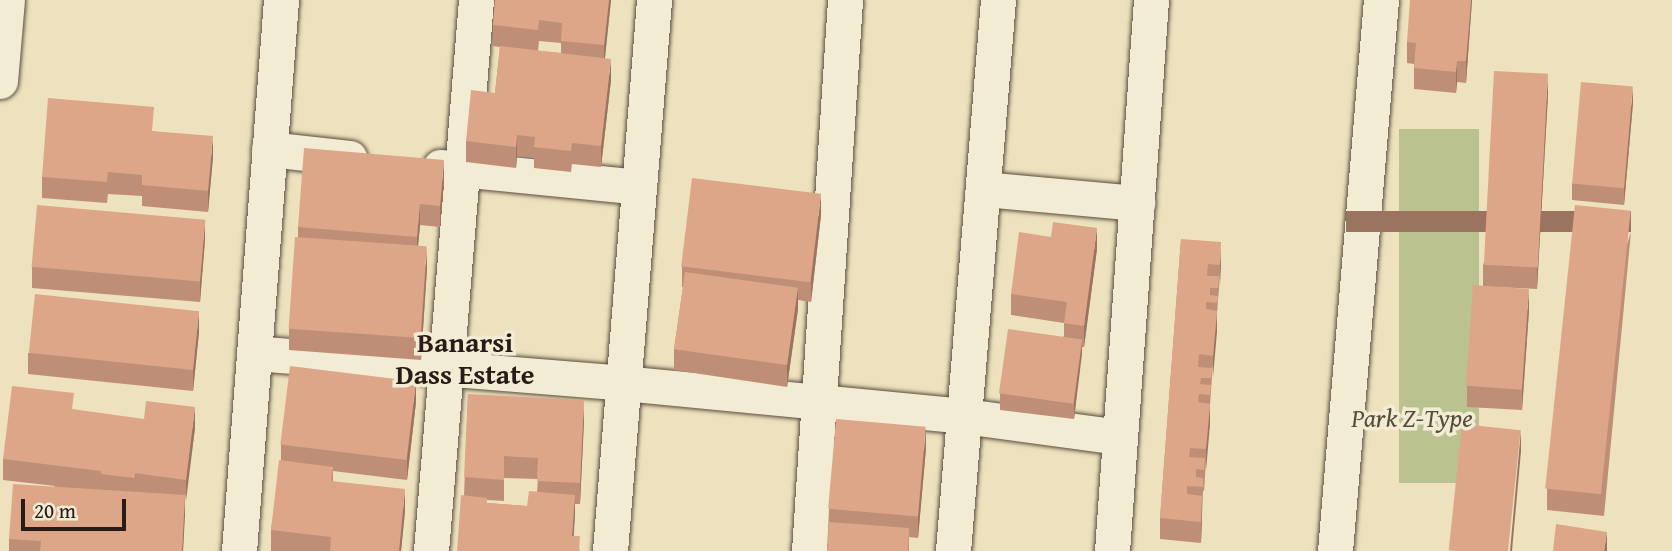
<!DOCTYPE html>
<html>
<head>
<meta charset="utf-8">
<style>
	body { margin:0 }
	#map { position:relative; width:1672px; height:551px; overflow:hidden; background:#ede2bd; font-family:"Gentium Book Plus",serif }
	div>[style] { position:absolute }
	.green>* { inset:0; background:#bac38f; transform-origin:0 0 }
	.roads { filter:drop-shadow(0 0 2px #5a4d3f) drop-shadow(0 0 2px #5a4d3f) }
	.minor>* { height:35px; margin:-17.5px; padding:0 17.5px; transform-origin:17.5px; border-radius:17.5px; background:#f3ecd4 }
	.wall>* { inset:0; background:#be8f76 }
	.shaded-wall>* { inset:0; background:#9b7460; transform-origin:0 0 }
	.building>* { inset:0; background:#dda689; transform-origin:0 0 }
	span { translate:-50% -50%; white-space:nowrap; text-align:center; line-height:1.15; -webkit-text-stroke:7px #f3ecd4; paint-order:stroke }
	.park-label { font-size:26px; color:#544d3a; font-style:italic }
	.neighbourhood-label { font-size:28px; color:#291b15; font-weight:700 }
	.scale { position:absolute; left:21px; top:499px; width:105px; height:32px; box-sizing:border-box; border:4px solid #291b15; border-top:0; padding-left:9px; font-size:21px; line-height:24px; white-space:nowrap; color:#291b15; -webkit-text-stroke:5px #f3ecd4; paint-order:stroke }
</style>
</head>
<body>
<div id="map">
	<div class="green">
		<i style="left:1399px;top:129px;width:80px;height:354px"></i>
	</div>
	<div class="roads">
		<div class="minor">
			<i style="left:0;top:81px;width:81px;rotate:-85.1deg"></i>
			<i style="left:269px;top:149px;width:81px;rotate:6.3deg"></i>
			<i style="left:440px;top:167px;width:200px;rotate:5.7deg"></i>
			<i style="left:983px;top:189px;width:155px;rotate:5.2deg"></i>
			<i style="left:254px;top:353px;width:370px;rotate:4.6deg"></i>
			<i style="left:623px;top:383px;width:343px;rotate:5.5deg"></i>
			<i style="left:964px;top:416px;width:157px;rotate:7.7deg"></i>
			<i style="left:239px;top:551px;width:553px;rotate:-85.64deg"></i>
			<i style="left:431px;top:551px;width:553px;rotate:-85.33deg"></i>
			<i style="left:610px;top:551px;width:553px;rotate:-85.43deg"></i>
			<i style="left:809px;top:551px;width:552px;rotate:-86.26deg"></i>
			<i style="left:953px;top:551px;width:553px;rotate:-85.33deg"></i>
			<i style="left:1112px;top:551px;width:552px;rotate:-85.95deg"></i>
			<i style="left:1335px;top:551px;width:553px;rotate:-85.23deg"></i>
		</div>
	</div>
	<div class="wall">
		<i style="clip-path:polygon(evenodd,611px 0,605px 58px,611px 80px,601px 167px,572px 164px,571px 172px,534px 168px,534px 158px,517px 156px,516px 168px,466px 162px,466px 141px,495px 93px,500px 47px,493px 46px,493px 25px,611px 0,539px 41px,561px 43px,561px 53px,538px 51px,539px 41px)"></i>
		<i style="clip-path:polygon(1472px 0,1466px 83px,1457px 82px,1456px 93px,1414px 89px,1414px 64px,1407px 63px,1407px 42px)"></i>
		<i style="clip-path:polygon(1548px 95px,1537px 289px,1497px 287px,1529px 310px,1522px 410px,1467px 407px,1467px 386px,1483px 286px,1483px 265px)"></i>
		<i style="clip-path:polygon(1633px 103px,1624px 205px,1572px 200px,1572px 184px)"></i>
		<i style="clip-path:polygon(154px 131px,213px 157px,208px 212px,142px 206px,142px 196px,108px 194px,107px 203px,42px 198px,42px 177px)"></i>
		<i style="clip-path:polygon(444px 181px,440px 227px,420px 225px,418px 246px,427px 268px,421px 360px,289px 350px,289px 329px,298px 238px,298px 227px)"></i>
		<i style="clip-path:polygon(821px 215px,811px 302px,798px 300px,798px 309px,787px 387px,674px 370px,674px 349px,683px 287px,682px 287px,682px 266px)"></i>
		<i style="clip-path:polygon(1631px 232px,1604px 516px,1547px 510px,1547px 489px)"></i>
		<i style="clip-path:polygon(1181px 239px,1221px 263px,1212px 377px,1204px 491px,1203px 491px,1201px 543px,1160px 539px,1160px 518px)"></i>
		<i style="clip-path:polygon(205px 240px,200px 302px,32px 288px,32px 267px)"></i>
		<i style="clip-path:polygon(1097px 249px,1084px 347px,1082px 347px,1074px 419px,1000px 410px,1000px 394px,1064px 336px,1064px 323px,1011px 315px,1011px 294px)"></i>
		<i style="clip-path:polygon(199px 332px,193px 391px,28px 374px,28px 353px)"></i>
		<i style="clip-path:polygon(evenodd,468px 394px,584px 421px,580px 504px,575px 504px,574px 536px,580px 551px,464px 496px,468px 394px,504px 478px,538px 479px,537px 492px,527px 506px,487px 503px,487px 500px,504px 501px,504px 478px)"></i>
		<i style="clip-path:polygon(416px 402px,407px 480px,333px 471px,333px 481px,405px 511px,401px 551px,271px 551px,271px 530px,281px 461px,281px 444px)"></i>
		<i style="clip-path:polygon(74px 410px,195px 428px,185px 501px,183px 551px,9px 551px,9px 539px,55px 486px,3px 480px,3px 459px)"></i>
		<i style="clip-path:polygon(926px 448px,918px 538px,909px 537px,909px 551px,827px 551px,829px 509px)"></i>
	</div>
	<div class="shaded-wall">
		<i style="clip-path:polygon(609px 0,611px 0,604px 66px,604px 45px)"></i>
		<i style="clip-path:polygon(1471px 0,1472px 0,1466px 83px,1466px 61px)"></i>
		<i style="clip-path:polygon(611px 59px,611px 80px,601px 167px,601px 146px)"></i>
		<i style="clip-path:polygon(1457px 61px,1457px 82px,1456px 93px,1456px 72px)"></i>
		<i style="clip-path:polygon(1548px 74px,1548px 95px,1537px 289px,1537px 268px)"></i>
		<i style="clip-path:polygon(1633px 87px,1633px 103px,1624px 205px,1624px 189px)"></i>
		<i style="clip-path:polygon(517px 135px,517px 156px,516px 168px,516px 147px)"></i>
		<i style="clip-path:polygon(213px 136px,213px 157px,208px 212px,208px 191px)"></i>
		<i style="clip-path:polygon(444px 160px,444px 181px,440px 227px,440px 206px)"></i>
		<i style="clip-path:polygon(821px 194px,821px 215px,811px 302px,811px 280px)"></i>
		<i style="clip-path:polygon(420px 204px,420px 225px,417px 258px,417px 237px)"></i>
		<i style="left:1631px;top:211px;width:21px;height:285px;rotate:90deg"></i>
		<i style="clip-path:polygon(205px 219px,205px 240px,200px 302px,200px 281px)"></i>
		<i style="clip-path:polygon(1097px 228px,1097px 249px,1084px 347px,1084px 326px)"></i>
		<i style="clip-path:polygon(1221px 242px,1221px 263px,1220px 286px,1220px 265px)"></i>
		<i style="clip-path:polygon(427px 247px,427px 268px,421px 360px,421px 339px)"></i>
		<i style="clip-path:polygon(798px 288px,798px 309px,787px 387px,787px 366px)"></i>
		<i style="clip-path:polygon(1529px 289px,1529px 310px,1522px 410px,1522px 389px)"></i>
		<i style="clip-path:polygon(199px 311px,199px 332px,193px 391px,193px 370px)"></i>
		<i style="clip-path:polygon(1217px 311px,1217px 332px,1213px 377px,1213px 356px)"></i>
		<i style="clip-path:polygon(1082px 339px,1082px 354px,1074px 419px,1074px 403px)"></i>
		<i style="clip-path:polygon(416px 381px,416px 402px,407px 480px,407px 459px)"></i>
		<i style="clip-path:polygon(584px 400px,584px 421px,580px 504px,580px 483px)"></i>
		<i style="clip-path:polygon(1210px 404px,1210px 425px,1206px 470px,1206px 449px)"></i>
		<i style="clip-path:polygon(195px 407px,195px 428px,186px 501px,186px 480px)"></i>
		<i style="clip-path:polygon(926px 427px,926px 448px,918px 538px,918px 517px)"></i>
		<i style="clip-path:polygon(1521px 430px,1521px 451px,1512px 551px,1510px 551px)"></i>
		<i style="clip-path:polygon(405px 489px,405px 511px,401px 551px,399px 551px)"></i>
		<i style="clip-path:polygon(185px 495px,185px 516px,183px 551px,182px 551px)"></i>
		<i style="clip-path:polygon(575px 495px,575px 516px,572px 551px,572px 536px)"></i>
		<i style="clip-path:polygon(1202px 496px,1202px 517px,1201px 543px,1201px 522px)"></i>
		<i style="clip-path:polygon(1607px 532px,1607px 551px,1604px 551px)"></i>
	</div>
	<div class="building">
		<i style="clip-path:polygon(495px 0,609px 0,604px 45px,561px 41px,562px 23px,539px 20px,538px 30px,493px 25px)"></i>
		<i style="clip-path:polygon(1410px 0,1471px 0,1466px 61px,1457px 61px,1456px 72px,1414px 68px,1416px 43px,1407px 42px)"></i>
		<i style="clip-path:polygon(500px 46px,611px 59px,601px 146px,572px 143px,571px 151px,534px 147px,535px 137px,517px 135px,516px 147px,466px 141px,471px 90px,495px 93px)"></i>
		<i style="left:1494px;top:71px;width:54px;height:194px;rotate:3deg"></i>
		<i style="left:1581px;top:82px;width:52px;height:102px;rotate:5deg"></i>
		<i style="clip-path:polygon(48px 98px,154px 107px,152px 131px,213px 136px,208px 191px,142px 185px,142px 175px,108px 172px,107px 182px,42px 177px)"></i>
		<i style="clip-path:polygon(304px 148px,444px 160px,440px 206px,420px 204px,417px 237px,298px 227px)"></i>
		<i style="left:692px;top:178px;width:130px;height:89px;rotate:7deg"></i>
		<i style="left:37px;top:205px;width:169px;height:62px;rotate:5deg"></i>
		<i style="left:1575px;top:205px;width:56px;height:285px;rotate:6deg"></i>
		<i style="clip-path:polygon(1053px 222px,1097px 228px,1084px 326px,1064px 323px,1067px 302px,1011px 294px,1019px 232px,1051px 237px)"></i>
		<i style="left:295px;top:237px;width:132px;height:92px;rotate:4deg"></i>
		<i style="clip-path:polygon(1181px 239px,1221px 242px,1220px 265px,1208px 264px,1207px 276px,1219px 276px,1218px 288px,1210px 288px,1210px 295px,1218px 296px,1217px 303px,1206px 302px,1206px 309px,1217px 311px,1213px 356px,1199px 354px,1198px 367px,1212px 368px,1211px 378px,1201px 378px,1200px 384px,1211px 385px,1210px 395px,1199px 394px,1198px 402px,1210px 404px,1206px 449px,1190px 448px,1189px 457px,1205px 458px,1204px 470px,1196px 469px,1196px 477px,1203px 478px,1203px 487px,1187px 486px,1187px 494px,1202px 496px,1201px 522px,1160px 518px)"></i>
		<i style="left:685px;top:272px;width:114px;height:78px;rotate:8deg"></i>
		<i style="left:1473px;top:285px;width:56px;height:101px;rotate:4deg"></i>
		<i style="left:35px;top:294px;width:165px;height:59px;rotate:6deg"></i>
		<i style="left:1008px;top:329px;width:75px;height:65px;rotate:8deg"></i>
		<i style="left:290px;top:366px;width:127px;height:79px;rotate:7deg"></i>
		<i style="clip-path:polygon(12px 386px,74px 393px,72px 409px,144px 419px,146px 401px,195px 407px,186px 480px,135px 473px,134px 478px,101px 474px,101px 471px,3px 459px)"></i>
		<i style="clip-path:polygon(468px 394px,584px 400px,580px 483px,537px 481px,538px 458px,504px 456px,504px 480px,464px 477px)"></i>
		<i style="left:836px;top:419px;width:90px;height:90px;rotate:5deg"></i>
		<i style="left:1462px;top:424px;width:59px;height:127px;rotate:6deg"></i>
		<i style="clip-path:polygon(279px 460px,333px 467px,331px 481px,405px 489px,399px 551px,330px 551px,331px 537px,271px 530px)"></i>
		<i style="clip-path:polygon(13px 484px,185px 495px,182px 551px,40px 551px,41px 541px,9px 539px)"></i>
		<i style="clip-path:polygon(529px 491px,575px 495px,572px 536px,580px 536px,579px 551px,457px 551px,461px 495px,487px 498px,487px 503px,527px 506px)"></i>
		<i style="clip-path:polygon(829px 522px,909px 528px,908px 551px,827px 551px)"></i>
		<i style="clip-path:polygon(1556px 524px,1607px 532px,1604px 551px,1553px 551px)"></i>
	</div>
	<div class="park-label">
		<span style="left:1412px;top:418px">Park Z-Type</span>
	</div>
	<div class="neighbourhood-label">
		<span style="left:465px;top:358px">Banarsi<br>Dass Estate</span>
	</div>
	<div class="scale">20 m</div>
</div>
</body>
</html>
